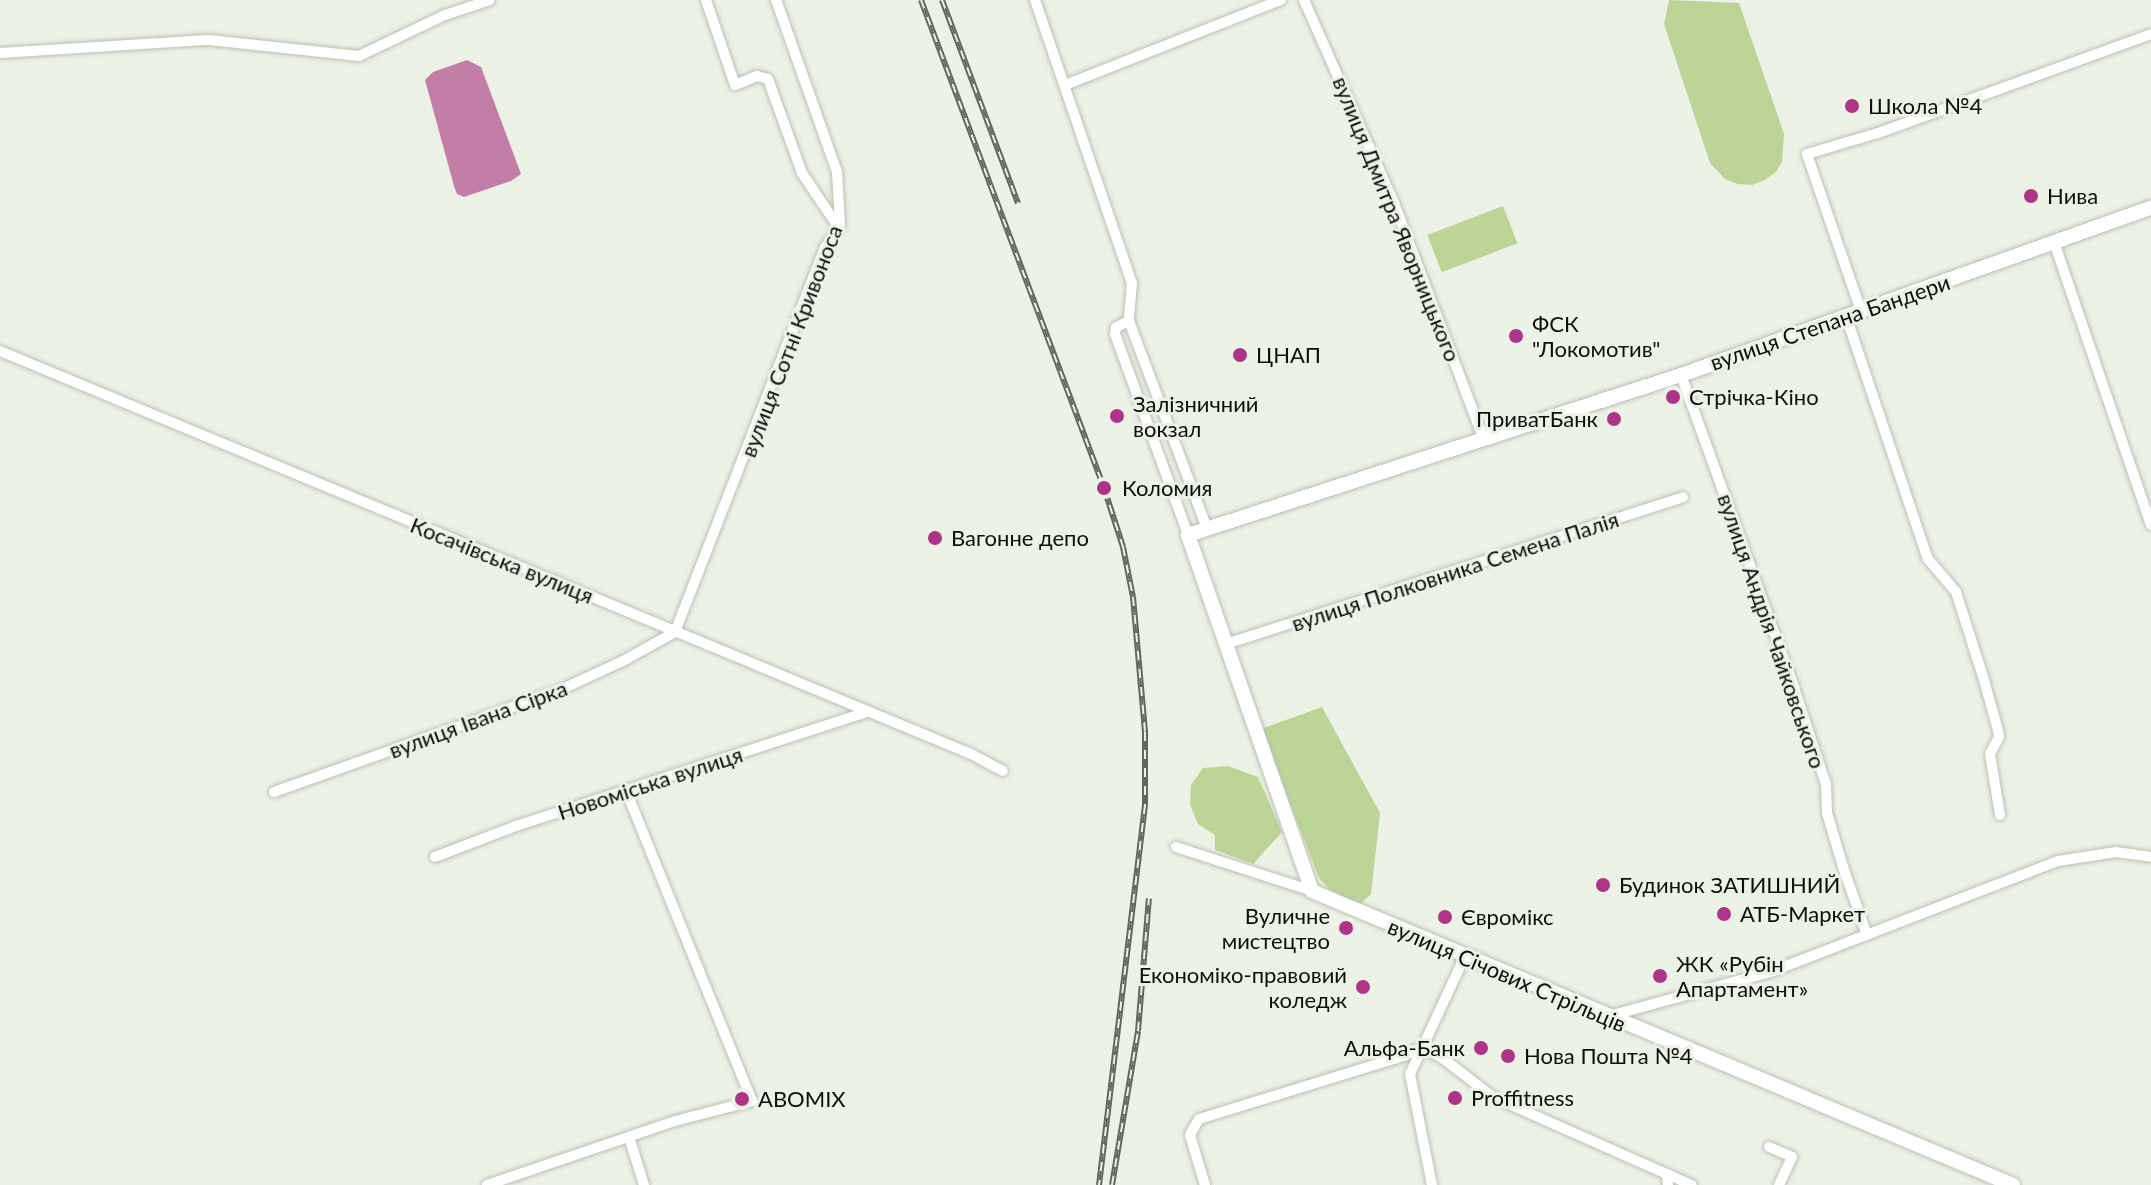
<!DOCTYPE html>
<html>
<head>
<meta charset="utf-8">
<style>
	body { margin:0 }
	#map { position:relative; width:2151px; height:1185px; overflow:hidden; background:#edf2e7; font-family:Lato,sans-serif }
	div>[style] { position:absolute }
	.green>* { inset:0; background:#bcd596; transform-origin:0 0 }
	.water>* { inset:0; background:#c27ea7 }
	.roads { filter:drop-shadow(0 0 2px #bbc0b5) drop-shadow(0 0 2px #bbc0b5) }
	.street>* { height:10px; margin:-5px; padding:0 5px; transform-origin:5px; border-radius:5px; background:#fff }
	.secondary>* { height:14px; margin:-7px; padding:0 7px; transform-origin:7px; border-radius:7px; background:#fff }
	.rail>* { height:6px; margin-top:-3px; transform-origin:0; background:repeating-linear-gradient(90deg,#edf2e7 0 9px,#646760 0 18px); box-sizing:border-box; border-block:2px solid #646760 }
	.dots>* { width:22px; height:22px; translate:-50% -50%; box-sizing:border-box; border:4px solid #edf2e7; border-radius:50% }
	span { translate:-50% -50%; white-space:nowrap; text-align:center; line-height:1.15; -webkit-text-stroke:6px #edf2e7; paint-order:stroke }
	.poi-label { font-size:22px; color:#0d0f0b }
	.left { translate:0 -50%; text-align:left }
	.right { translate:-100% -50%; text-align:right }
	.street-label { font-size:22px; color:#0d0f0b }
</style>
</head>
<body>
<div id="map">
	<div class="green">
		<i style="clip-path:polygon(1669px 0,1739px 3px,1784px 134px,1782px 162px,1776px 172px,1765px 180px,1752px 185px,1738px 184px,1725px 179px,1710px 163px,1664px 24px)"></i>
		<i style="left:1503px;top:206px;width:40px;height:81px;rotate:69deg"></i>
		<i style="clip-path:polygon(1322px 707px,1380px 813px,1371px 894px,1360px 904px,1339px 900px,1319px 878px,1261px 729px)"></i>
		<i style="clip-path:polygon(1228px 766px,1258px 777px,1282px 832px,1253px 864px,1215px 850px,1215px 835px,1198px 824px,1190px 805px,1191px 785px,1203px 768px)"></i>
	</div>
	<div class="water">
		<i style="clip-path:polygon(467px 60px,481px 67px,521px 174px,511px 181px,464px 197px,457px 194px,454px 186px,425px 80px,433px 72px)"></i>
	</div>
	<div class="roads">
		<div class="street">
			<i style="left:706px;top:0;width:90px;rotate:71.2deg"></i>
			<i style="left:735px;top:85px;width:24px;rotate:-22deg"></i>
			<i style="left:757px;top:76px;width:11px;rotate:15deg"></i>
			<i style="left:768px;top:79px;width:100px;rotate:70.1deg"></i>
			<i style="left:802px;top:173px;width:66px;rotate:56.1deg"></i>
			<i style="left:1035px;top:0;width:299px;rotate:71.1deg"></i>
			<i style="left:1132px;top:283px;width:38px;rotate:95deg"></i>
			<i style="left:1129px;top:321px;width:222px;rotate:69.4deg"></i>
			<i style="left:1304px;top:0;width:222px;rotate:66.1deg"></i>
			<i style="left:1394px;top:203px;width:254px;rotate:69.2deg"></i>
			<i style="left:0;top:53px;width:209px;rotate:-3.6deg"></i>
			<i style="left:209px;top:40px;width:151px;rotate:6.1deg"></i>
			<i style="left:359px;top:56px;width:95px;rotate:-25.5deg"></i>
			<i style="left:445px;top:15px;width:47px;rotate:-18.4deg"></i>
			<i style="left:1065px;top:85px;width:232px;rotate:-21.5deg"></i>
			<i style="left:2054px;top:242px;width:299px;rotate:71.1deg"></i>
			<i style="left:1861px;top:311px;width:166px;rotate:-109deg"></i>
			<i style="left:1807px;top:154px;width:74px;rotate:-16.5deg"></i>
			<i style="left:1878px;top:133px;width:290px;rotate:-19.9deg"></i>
			<i style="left:1846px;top:316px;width:256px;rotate:71.4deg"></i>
			<i style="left:1928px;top:559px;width:43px;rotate:49.7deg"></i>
			<i style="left:1956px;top:592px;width:92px;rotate:72.3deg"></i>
			<i style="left:1984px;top:680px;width:52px;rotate:74.4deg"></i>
			<i style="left:1998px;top:730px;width:7px;rotate:82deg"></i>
			<i style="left:1999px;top:737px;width:19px;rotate:118deg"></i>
			<i style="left:1990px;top:754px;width:62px;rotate:80.7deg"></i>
			<i style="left:1129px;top:321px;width:14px;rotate:155deg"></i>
			<i style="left:1116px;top:327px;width:7px;rotate:98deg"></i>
			<i style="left:1115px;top:334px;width:214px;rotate:70deg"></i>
			<i style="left:0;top:351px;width:1051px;rotate:22.54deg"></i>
			<i style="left:971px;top:754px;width:36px;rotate:28deg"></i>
			<i style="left:1681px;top:375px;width:333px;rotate:70.1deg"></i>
			<i style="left:1794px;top:688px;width:101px;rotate:71.6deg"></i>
			<i style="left:1826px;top:784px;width:29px;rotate:88deg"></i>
			<i style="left:1827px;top:813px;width:56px;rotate:73.5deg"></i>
			<i style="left:1843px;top:867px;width:72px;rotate:70.6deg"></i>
			<i style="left:675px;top:632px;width:412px;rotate:-68.7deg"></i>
			<i style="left:825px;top:248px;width:27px;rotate:-57deg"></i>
			<i style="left:840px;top:225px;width:53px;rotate:-93.2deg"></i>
			<i style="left:837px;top:172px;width:182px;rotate:-109.5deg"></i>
			<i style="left:1226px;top:644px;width:480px;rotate:-17.8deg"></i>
			<i style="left:274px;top:792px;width:301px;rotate:-19.6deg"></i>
			<i style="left:558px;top:691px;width:72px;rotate:-24.8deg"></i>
			<i style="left:623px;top:661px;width:60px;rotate:-29.1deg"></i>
			<i style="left:1176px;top:847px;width:143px;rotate:17.9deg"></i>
			<i style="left:435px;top:857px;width:87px;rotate:-20.9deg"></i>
			<i style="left:516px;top:826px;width:369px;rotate:-18deg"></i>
			<i style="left:1609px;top:1016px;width:170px;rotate:-15.3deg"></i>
			<i style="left:1773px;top:971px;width:305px;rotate:-21.1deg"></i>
			<i style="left:2058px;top:861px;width:59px;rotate:-8.8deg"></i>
			<i style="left:2116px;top:852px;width:35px;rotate:8deg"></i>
			<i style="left:629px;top:1137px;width:50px;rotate:72.6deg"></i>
			<i style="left:1769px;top:1147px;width:25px;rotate:23deg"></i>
			<i style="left:1792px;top:1157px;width:31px;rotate:115deg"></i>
			<i style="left:1667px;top:1174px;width:27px;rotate:24deg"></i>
			<i style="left:487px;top:1185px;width:199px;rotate:-18.8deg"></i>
			<i style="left:675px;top:1121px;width:80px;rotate:-14.6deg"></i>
			<i style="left:752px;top:1101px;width:335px;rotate:-112.1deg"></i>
			<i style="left:1205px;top:1185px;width:52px;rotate:-106.7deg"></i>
			<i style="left:1190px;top:1135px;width:18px;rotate:-61deg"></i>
			<i style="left:1199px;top:1119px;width:214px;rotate:-17.1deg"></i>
			<i style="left:1404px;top:1056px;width:18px;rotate:-27deg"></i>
			<i style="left:1420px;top:1048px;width:23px;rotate:23deg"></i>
			<i style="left:1441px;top:1057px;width:66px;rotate:37.6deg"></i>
			<i style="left:1493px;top:1097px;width:190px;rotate:23.9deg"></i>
			<i style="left:1667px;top:1174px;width:11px;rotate:85deg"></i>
			<i style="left:1432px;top:1185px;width:113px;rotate:-101.2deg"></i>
			<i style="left:1410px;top:1074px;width:128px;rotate:-65deg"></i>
		</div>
		<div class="secondary">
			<i style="left:2013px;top:1185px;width:760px;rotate:-157.25deg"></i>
			<i style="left:1312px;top:891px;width:377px;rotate:-109.2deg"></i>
			<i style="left:1188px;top:535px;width:518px;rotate:-17.98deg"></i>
			<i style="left:1681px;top:375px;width:499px;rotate:-19.6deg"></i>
		</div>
	</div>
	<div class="rail">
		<i style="left:921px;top:0;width:521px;rotate:69.44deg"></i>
		<i style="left:1104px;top:488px;width:62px;rotate:72.1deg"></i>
		<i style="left:1123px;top:547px;width:51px;rotate:78.7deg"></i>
		<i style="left:1133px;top:597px;width:136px;rotate:84.9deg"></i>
		<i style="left:1145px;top:732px;width:73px;rotate:90deg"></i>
		<i style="left:1145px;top:805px;width:383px;rotate:96.9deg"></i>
		<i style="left:942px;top:0;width:217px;rotate:69.5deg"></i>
		<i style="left:1112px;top:1185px;width:156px;rotate:-80.4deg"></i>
		<i style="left:1138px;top:1031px;width:133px;rotate:-85.3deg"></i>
	</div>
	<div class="dots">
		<i style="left:1852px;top:106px;background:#ae3487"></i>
		<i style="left:2031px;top:196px;background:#ae3487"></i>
		<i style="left:1516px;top:336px;background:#ae3487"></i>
		<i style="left:1240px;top:355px;background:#ae3487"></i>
		<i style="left:1673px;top:397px;background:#ae3487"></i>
		<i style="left:1117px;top:416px;background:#ae3487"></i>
		<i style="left:1614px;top:419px;background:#ae3487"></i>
		<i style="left:1104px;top:488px;background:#ae3487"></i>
		<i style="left:935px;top:538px;background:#ae3487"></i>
		<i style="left:1603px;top:885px;background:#ae3487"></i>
		<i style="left:1724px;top:914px;background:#ae3487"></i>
		<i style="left:1445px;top:917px;background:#ae3487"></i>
		<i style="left:1346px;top:928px;background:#ae3487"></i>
		<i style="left:1660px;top:976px;background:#ae3487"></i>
		<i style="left:1363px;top:987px;background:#ae3487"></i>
		<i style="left:1481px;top:1048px;background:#ae3487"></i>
		<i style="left:1508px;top:1056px;background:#ae3487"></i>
		<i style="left:1455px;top:1098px;background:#ae3487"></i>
		<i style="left:742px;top:1099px;background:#ae3487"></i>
	</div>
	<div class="poi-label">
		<span class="left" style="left:1868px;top:106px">Школа №4</span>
		<span class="left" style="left:2047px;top:196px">Нива</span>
		<span class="left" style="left:1532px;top:336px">ФСК<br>"Локомотив"</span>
		<span class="left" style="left:1256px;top:355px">ЦНАП</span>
		<span class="left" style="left:1689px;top:397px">Стрічка-Кіно</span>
		<span class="left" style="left:1133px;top:416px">Залізничний<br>вокзал</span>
		<span class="right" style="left:1598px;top:419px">ПриватБанк</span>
		<span class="left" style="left:1122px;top:488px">Коломия</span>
		<span class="left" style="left:951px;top:538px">Вагонне депо</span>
		<span class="left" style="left:1619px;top:885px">Будинок ЗАТИШНИЙ</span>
		<span class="left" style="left:1740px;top:914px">АТБ-Маркет</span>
		<span class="right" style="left:1330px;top:928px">Вуличне<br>мистецтво</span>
		<span class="left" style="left:1461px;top:917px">Євромікс</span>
		<span class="left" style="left:1676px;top:976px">ЖК «Рубін<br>Апартамент»</span>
		<span class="right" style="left:1347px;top:987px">Економіко-правовий<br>коледж</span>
		<span class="right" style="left:1465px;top:1048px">Альфа-Банк</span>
		<span class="left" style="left:1524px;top:1056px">Нова Пошта №4</span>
		<span class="left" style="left:1471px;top:1098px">Proffitness</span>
		<span class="left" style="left:758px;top:1099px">ABOMIX</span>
	</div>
	<div class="street-label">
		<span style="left:1397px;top:219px;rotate:68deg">вулиця Дмитра Яворницького</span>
		<span style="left:1830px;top:322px;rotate:-19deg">вулиця Степана Бандери</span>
		<span style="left:791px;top:341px;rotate:-69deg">вулиця Сотні Кривоноса</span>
		<span style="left:502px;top:560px;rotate:22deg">Косачівська вулиця</span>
		<span style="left:1455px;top:571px;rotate:-18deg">вулиця Полковника Семена Палія</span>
		<span style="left:1772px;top:631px;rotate:71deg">вулиця Андрія Чайковського</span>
		<span style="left:478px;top:719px;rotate:-20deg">вулиця Івана Сірка</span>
		<span style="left:650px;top:783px;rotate:-18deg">Новоміська вулиця</span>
		<span style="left:1507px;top:975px;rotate:23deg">вулиця Січових Стрільців</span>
	</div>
</div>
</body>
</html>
